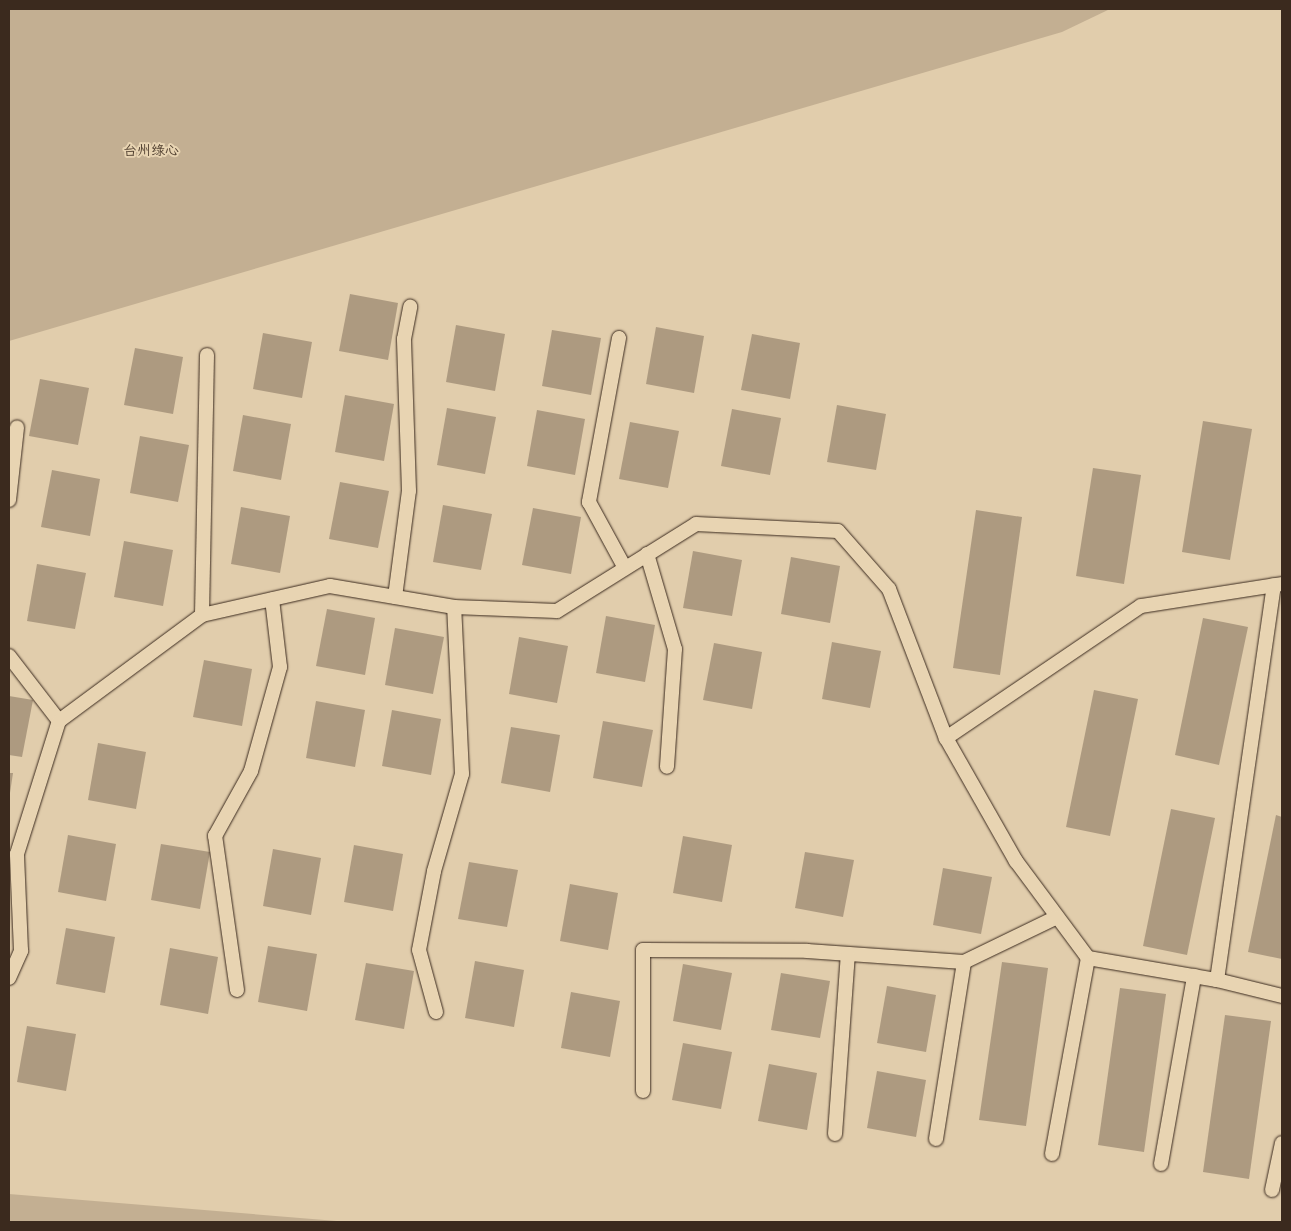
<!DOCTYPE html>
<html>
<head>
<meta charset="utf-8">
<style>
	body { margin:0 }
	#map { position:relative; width:1291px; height:1231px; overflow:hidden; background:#e1cdac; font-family:Pangolin,"LXGW WenKai TC",sans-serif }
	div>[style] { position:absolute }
	.green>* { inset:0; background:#c3af92 }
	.building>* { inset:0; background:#ad9a80 }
	.roads { filter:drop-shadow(0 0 1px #3b2a1e) drop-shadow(0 0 1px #3b2a1e) }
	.service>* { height:14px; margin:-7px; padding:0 7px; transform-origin:7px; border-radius:7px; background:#e8d4b2 }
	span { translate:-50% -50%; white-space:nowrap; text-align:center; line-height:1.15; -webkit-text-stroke:4px #e8d4b2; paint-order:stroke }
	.park-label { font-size:14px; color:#4f3e2f }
	.frame { position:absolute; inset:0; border:10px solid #3b2a1e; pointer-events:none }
</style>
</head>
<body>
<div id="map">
	<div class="green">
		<i style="clip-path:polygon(9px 9px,1110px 9px,1062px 32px,9px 341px)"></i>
		<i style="clip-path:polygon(9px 1194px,349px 1222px,9px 1222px)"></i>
	</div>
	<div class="building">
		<i style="clip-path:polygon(350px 294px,398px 303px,388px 360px,339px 351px)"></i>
		<i style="clip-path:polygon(456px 325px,505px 334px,495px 391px,446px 382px)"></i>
		<i style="clip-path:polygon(656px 327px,704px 336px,694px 393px,646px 384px)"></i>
		<i style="clip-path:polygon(552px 330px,601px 338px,591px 395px,542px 386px)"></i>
		<i style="clip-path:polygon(263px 333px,312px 342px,302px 398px,253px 389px)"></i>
		<i style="clip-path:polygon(752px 334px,800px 343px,790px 399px,741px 390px)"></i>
		<i style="clip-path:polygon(135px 348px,183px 357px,173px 414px,124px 405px)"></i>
		<i style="clip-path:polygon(40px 379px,89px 388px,78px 445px,29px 436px)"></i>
		<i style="clip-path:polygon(345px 395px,394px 404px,384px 461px,335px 452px)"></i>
		<i style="clip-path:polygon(837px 405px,886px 414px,876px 470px,827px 462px)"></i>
		<i style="clip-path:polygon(447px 408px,496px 417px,485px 474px,437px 465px)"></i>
		<i style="clip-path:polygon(732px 409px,781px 418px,770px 475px,721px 466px)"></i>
		<i style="clip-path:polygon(537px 410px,585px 419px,575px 475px,527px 466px)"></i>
		<i style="clip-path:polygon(243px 415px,291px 424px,281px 480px,233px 471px)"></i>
		<i style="clip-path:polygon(1203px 421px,1252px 429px,1230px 560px,1182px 552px)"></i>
		<i style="clip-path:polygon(630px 422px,679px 431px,668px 488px,619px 479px)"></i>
		<i style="clip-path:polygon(140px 436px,189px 445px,178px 502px,130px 493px)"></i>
		<i style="clip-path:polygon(1093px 468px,1141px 475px,1124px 584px,1076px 576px)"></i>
		<i style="clip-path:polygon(52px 470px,100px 479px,90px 536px,41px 527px)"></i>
		<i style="clip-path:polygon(340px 482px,389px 491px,378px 548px,329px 539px)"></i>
		<i style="clip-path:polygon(443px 505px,492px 514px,481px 570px,433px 562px)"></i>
		<i style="clip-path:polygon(241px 507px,290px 516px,280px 573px,231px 564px)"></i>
		<i style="clip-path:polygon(533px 508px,581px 517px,571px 574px,522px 565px)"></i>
		<i style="clip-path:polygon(976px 510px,1022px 517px,1000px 675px,953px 668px)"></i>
		<i style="clip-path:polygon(124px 541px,173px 550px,163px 606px,114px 597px)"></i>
		<i style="clip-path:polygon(693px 551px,742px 560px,732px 616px,683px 608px)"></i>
		<i style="clip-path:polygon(791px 557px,840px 566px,830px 623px,781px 614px)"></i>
		<i style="clip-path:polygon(37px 564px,86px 573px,75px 629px,27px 621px)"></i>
		<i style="clip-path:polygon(327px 609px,375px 618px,365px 675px,316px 666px)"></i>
		<i style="clip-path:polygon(606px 616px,655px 625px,645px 682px,596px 673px)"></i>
		<i style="clip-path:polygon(1203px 618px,1248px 627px,1219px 765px,1175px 755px)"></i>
		<i style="clip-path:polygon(395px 628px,444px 637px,433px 694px,385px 685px)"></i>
		<i style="clip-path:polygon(519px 637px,568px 646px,557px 703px,509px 694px)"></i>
		<i style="clip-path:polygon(832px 642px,881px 651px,870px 708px,822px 699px)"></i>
		<i style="clip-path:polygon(714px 643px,762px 652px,752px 709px,703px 700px)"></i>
		<i style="clip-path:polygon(204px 660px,252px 669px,242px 726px,193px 717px)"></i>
		<i style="clip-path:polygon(1094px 690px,1138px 699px,1110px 836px,1066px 827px)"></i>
		<i style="clip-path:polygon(9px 696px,33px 700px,22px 757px,9px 755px)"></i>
		<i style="clip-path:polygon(316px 701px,365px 710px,355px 767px,306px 758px)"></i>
		<i style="clip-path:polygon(392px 710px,441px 719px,431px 775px,382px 766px)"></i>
		<i style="clip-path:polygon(603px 721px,653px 730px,642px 787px,593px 778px)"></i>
		<i style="clip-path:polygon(511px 727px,560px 735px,550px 792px,501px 783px)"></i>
		<i style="clip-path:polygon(98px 743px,146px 752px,136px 809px,88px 800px)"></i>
		<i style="clip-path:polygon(9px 773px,13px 773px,10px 793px,9px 793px)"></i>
		<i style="clip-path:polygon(1171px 809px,1215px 818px,1187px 955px,1143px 946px)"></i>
		<i style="clip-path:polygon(1276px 815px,1282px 817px,1282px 959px,1248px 952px)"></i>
		<i style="clip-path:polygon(68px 835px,116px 844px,106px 901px,58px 892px)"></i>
		<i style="clip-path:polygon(683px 836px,732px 845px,722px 902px,673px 893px)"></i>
		<i style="clip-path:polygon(161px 844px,210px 852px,200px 909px,151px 900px)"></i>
		<i style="clip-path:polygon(354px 845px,403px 854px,393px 911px,344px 902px)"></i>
		<i style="clip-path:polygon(273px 849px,321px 858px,311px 915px,263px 906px)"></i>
		<i style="clip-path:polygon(805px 852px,854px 860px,843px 917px,795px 908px)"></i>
		<i style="clip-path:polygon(469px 862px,518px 870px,507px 927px,458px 919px)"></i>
		<i style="clip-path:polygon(943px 868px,992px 877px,981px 934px,933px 925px)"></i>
		<i style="clip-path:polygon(570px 884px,618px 893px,608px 950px,560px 941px)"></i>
		<i style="clip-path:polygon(66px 928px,115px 937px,105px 993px,56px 984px)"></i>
		<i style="clip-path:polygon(268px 946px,317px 954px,307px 1011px,258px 1002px)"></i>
		<i style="clip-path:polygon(170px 948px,218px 957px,208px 1014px,160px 1005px)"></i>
		<i style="clip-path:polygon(475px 961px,524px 970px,514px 1027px,465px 1018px)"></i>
		<i style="clip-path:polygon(1002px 962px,1048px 968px,1026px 1126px,979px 1120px)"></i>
		<i style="clip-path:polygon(366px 963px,414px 971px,404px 1029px,355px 1020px)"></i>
		<i style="clip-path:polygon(683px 964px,732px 973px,721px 1030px,673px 1021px)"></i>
		<i style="clip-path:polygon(781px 973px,830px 981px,820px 1038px,771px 1030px)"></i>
		<i style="clip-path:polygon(887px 986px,936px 995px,926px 1052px,877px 1043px)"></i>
		<i style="clip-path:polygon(1120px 988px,1166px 994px,1144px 1152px,1098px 1145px)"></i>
		<i style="clip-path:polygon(571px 992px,620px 1001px,610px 1057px,561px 1048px)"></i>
		<i style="clip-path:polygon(1225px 1015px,1271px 1021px,1249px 1179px,1203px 1172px)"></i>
		<i style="clip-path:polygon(27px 1026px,76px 1034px,66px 1091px,17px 1082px)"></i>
		<i style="clip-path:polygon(683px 1043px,732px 1052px,721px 1109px,672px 1100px)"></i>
		<i style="clip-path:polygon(769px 1064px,817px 1073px,807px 1130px,758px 1121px)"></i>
		<i style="clip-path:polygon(877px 1071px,926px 1080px,916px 1137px,867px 1128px)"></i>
	</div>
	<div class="roads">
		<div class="service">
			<i style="left:619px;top:338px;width:167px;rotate:100.4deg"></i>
			<i style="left:589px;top:502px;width:75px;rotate:61.4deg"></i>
			<i style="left:9px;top:500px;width:73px;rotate:-83.7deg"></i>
			<i style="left:647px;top:554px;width:99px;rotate:73.6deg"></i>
			<i style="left:675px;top:649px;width:118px;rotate:93.9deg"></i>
			<i style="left:395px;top:597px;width:107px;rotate:-82.5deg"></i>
			<i style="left:409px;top:491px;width:152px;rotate:-91.9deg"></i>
			<i style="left:404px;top:339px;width:33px;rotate:-79deg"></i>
			<i style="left:202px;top:615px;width:260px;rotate:-88.9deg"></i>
			<i style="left:9px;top:656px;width:82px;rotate:52.4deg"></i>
			<i style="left:946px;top:738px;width:235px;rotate:-34.1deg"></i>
			<i style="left:1141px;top:606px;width:143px;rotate:-8.9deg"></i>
			<i style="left:9px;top:978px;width:30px;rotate:-66deg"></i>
			<i style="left:21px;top:951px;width:97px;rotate:-92.4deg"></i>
			<i style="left:17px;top:854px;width:139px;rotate:-72.5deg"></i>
			<i style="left:59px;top:721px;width:178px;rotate:-36.5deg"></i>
			<i style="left:202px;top:615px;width:131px;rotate:-12.8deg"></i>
			<i style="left:330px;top:586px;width:126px;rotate:9.6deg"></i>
			<i style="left:454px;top:607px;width:103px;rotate:2.2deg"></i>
			<i style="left:557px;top:611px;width:164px;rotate:-32deg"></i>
			<i style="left:696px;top:524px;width:142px;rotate:2.8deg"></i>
			<i style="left:838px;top:531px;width:77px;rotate:48.7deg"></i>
			<i style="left:889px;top:589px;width:160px;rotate:69.1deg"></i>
			<i style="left:946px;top:738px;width:142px;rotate:60.4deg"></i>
			<i style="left:1016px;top:861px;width:121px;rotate:53.4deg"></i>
			<i style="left:1088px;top:958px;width:131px;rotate:9.7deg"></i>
			<i style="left:1217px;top:980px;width:67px;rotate:13.8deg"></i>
			<i style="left:1217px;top:980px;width:399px;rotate:-81.8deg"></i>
			<i style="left:237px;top:990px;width:156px;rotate:-98.1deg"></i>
			<i style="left:215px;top:836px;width:74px;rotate:-61deg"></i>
			<i style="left:251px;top:771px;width:108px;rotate:-74.4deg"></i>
			<i style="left:280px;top:667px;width:68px;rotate:-96.7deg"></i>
			<i style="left:436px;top:1012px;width:64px;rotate:-105.3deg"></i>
			<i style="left:419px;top:950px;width:80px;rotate:-79.2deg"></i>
			<i style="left:434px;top:871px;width:101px;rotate:-73.9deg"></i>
			<i style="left:462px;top:774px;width:167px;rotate:-92.7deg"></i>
			<i style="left:643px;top:1091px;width:141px;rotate:-90deg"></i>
			<i style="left:643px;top:950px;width:164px;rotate:0.3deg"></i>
			<i style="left:807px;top:951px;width:157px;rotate:4deg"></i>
			<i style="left:964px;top:962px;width:103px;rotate:-25.8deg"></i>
			<i style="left:835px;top:1134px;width:180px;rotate:-85.9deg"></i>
			<i style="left:936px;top:1139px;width:179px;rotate:-81deg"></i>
			<i style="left:1052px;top:1154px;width:199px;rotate:-79.6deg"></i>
			<i style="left:1161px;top:1164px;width:191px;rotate:-80deg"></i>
			<i style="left:1272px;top:1190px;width:48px;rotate:-78deg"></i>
		</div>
	</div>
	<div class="park-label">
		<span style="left:151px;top:151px">台州绿心</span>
	</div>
	<div class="frame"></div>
</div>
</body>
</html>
